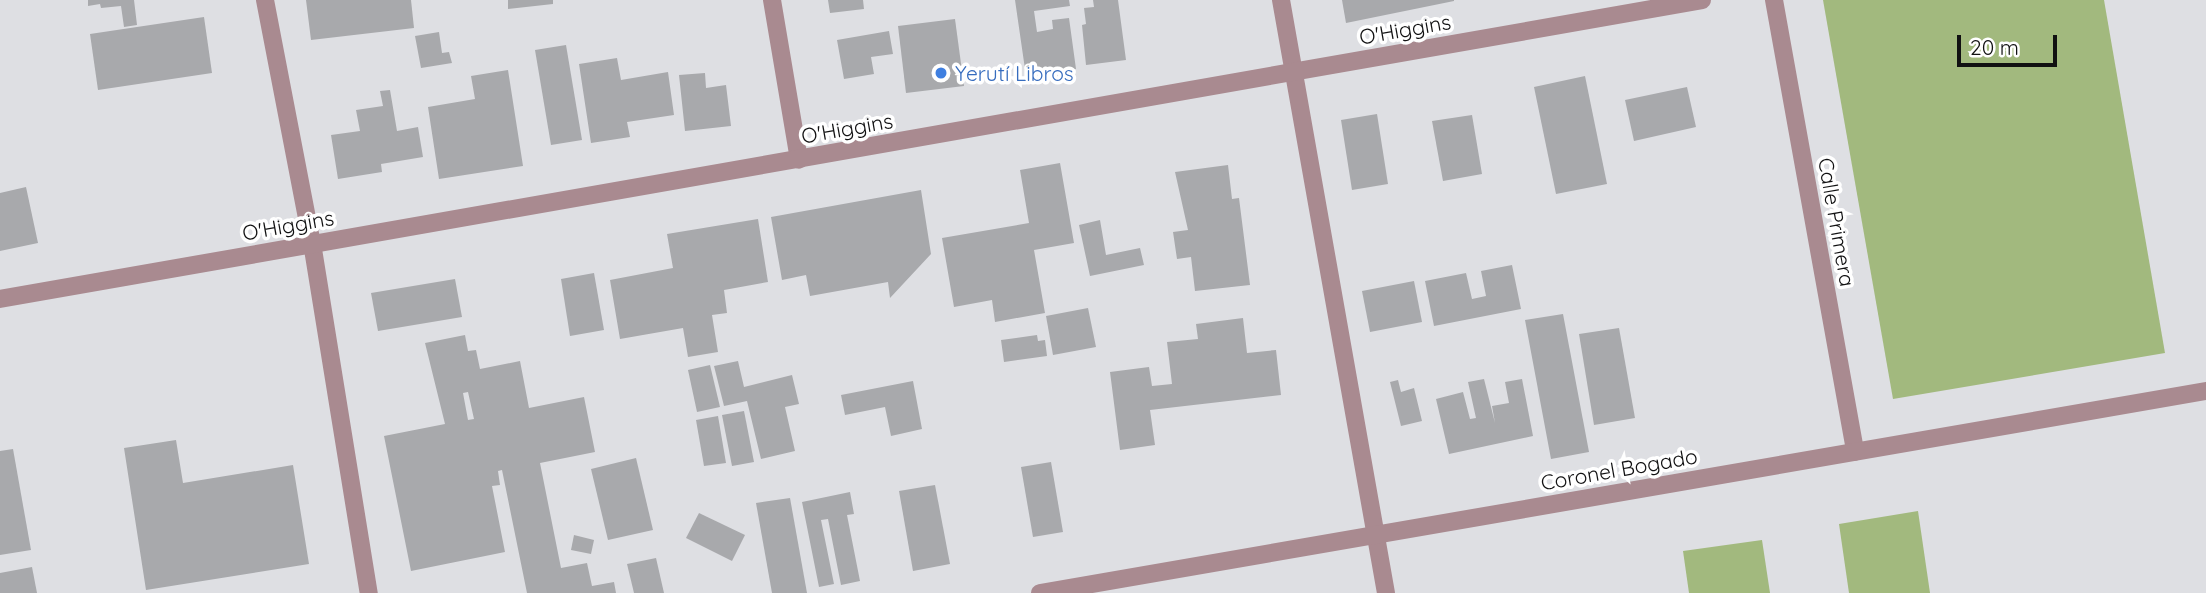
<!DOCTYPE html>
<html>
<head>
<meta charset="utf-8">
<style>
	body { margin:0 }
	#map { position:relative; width:2206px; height:593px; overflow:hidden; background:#dedfe3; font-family:Quicksand,sans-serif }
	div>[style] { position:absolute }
	.green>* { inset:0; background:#a2b97e }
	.building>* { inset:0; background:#a8a9ac }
	.street>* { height:18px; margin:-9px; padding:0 9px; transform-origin:9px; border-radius:9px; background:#a98a90 }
	.dots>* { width:19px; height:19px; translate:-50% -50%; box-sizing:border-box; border:4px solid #fff; border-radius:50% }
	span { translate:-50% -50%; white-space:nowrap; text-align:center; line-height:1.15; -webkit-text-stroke:7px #fff; paint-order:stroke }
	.street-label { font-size:21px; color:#111112 }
	.shop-label { font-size:21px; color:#366cbe }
	.left { translate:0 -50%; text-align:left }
	.scale { position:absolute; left:1957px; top:35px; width:100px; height:32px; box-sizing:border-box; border:4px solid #111112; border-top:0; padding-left:9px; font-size:21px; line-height:24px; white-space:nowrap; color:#111112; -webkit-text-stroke:5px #fff; paint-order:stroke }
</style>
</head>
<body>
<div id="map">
	<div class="green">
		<i style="clip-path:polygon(1823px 0,2104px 0,2165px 353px,1893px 399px)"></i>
		<i style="clip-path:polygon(1918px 511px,1930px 593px,1849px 593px,1839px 524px)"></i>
		<i style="clip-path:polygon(1762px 540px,1770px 593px,1689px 593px,1683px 551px)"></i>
	</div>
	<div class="building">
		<i style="clip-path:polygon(88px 0,134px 0,137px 25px,124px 27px,121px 6px,101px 8px,100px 4px,88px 6px)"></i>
		<i style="clip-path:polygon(306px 0,411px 0,414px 28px,311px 40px)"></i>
		<i style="clip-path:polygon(508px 0,553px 0,553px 4px,508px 9px)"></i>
		<i style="clip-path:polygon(828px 0,863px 0,864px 9px,830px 13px)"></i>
		<i style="clip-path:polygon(1015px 0,1069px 0,1070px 6px,1034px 11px,1037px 32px,1053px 29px,1052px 20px,1069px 18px,1076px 69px,1026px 76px)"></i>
		<i style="clip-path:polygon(1093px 0,1118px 0,1126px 60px,1086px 65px,1082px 25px,1086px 24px,1084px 8px,1094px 7px)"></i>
		<i style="clip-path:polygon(1342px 0,1454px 0,1454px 1px,1346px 23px)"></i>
		<i style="clip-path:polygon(204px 17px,212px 73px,98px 90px,90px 34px)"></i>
		<i style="clip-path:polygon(955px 19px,964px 86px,906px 93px,898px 26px)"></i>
		<i style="clip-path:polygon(889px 31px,893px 54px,871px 57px,874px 74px,844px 79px,837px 40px)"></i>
		<i style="clip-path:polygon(439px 32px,442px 53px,449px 52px,452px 63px,421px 68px,415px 36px)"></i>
		<i style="clip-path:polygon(566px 45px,582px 140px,551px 145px,535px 50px)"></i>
		<i style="clip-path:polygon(617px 58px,621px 80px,668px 72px,674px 115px,627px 122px,630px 137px,591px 143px,579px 64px)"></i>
		<i style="clip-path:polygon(508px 70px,523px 166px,439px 179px,428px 107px,475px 99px,471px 76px)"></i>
		<i style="clip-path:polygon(705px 73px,706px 88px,726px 85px,731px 126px,685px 131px,679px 75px)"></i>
		<i style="clip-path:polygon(1585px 76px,1607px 184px,1556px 194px,1534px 87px)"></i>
		<i style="clip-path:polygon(1687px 87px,1696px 127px,1634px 141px,1625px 100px)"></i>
		<i style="clip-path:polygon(390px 90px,397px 131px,418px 127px,423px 157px,381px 164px,382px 172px,338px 179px,331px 135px,360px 131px,356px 110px,383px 106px,380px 91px)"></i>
		<i style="clip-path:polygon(1377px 114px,1388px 184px,1352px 190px,1341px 120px)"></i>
		<i style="clip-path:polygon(1472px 115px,1482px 174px,1443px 181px,1432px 121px)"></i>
		<i style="clip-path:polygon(1060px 163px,1074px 243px,1034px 250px,1045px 313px,995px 322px,992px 300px,954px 307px,942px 238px,1029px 223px,1020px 170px)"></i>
		<i style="clip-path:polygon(1228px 165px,1232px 199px,1239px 198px,1250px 285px,1195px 291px,1191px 257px,1177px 259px,1173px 232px,1188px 230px,1175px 172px)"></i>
		<i style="clip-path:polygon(26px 187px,38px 243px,0 251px,0 193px)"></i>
		<i style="clip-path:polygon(921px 190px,931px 254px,890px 298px,888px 282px,810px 296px,806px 275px,782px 280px,771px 217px)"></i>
		<i style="clip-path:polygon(758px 219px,768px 282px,724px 290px,727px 313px,712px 315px,718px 352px,688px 357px,683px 328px,620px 339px,610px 280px,673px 268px,667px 234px)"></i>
		<i style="clip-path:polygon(1100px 220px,1106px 255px,1140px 248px,1144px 265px,1090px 276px,1079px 225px)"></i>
		<i style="clip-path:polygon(1512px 265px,1521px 309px,1434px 326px,1425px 281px,1466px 273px,1472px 299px,1486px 296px,1481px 271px)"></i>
		<i style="clip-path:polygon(594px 273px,604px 330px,570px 336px,561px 279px)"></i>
		<i style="clip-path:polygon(455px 279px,462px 317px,378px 331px,371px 293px)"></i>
		<i style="clip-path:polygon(1414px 281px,1422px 322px,1370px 332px,1362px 291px)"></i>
		<i style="clip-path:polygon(1088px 308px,1096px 347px,1053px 355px,1046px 316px)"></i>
		<i style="clip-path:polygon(1563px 314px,1589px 452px,1551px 459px,1525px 320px)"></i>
		<i style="clip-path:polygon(1243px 318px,1247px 353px,1276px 350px,1281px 395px,1150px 410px,1155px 445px,1120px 450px,1110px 372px,1149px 367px,1152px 386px,1172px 384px,1167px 342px,1198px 339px,1196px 324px)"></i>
		<i style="clip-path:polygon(1619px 328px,1635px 418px,1594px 425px,1579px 334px)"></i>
		<i style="clip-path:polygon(evenodd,465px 335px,468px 351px,476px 350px,480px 369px,520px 361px,529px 408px,584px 397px,595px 452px,540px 463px,561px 568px,587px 563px,592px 586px,614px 582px,616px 593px,527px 593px,502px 470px,498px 471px,500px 485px,492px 486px,505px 552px,411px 571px,384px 436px,445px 424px,425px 343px,465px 335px,468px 392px,474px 419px,468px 420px,463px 393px,468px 392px)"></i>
		<i style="clip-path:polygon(1037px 335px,1038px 341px,1045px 340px,1047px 356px,1004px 362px,1001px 340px)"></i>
		<i style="clip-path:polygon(738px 361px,744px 387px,792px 375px,799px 404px,785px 407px,795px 451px,761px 459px,747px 401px,724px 406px,714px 366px)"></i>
		<i style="clip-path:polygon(710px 365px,720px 407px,697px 412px,688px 370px)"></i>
		<i style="clip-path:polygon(1484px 379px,1495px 423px,1492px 406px,1509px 403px,1505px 382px,1522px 379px,1533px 436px,1449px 454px,1436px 399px,1463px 392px,1470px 419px,1476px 418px,1468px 382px)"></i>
		<i style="clip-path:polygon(1398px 380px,1401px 392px,1414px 388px,1422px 421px,1401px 426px,1390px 382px)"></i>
		<i style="clip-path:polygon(913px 381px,922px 429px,891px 436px,885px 407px,845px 415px,841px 395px)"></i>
		<i style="clip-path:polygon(744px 411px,754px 462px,732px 466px,722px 415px)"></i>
		<i style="clip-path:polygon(718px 416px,726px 463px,704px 466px,696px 420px)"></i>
		<i style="clip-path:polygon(176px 440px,183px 483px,293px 465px,309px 564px,146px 590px,124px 448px)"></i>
		<i style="clip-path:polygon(13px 449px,31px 550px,0 555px,0 451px)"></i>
		<i style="clip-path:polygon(636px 458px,653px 530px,608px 540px,591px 469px)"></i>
		<i style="clip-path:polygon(1051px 462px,1063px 532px,1033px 537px,1021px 467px)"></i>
		<i style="clip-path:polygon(935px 485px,950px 564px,913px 571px,899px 491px)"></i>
		<i style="clip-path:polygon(850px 492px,854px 514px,847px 515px,860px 581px,841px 585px,828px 519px,821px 520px,834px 584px,819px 587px,802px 502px)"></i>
		<i style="clip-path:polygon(790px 498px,807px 593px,772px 593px,756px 503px)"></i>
		<i style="clip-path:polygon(699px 513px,745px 535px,732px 561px,686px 538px)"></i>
		<i style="clip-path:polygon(574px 535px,594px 540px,591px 554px,571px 550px)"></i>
		<i style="clip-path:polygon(656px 558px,664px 593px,634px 593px,627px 564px)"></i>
		<i style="clip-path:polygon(32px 567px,37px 593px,0 593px,0 573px)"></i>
	</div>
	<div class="street">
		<i style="left:265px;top:0;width:248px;rotate:79.1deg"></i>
		<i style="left:312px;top:243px;width:355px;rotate:80.8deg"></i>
		<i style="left:772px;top:0;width:162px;rotate:80.4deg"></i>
		<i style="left:1281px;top:0;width:602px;rotate:79.96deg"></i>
		<i style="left:1774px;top:0;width:459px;rotate:79.8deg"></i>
		<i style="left:0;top:299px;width:1728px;rotate:-9.96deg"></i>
		<i style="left:1040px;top:593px;width:1183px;rotate:-9.83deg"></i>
	</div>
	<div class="dots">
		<i style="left:941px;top:73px;background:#3f7fe0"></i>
	</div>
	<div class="street-label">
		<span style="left:1405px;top:29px;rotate:-10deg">O'Higgins</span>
		<span style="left:847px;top:128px;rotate:-10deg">O'Higgins</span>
		<span style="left:1837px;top:222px;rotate:80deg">Calle Primera</span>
		<span style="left:288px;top:225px;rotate:-10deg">O'Higgins</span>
		<span style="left:1619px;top:469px;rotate:-10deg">Coronel Bogado</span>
	</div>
	<div class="shop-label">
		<span class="left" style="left:955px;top:73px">Yerutí Libros</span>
	</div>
	<div class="scale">20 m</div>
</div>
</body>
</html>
